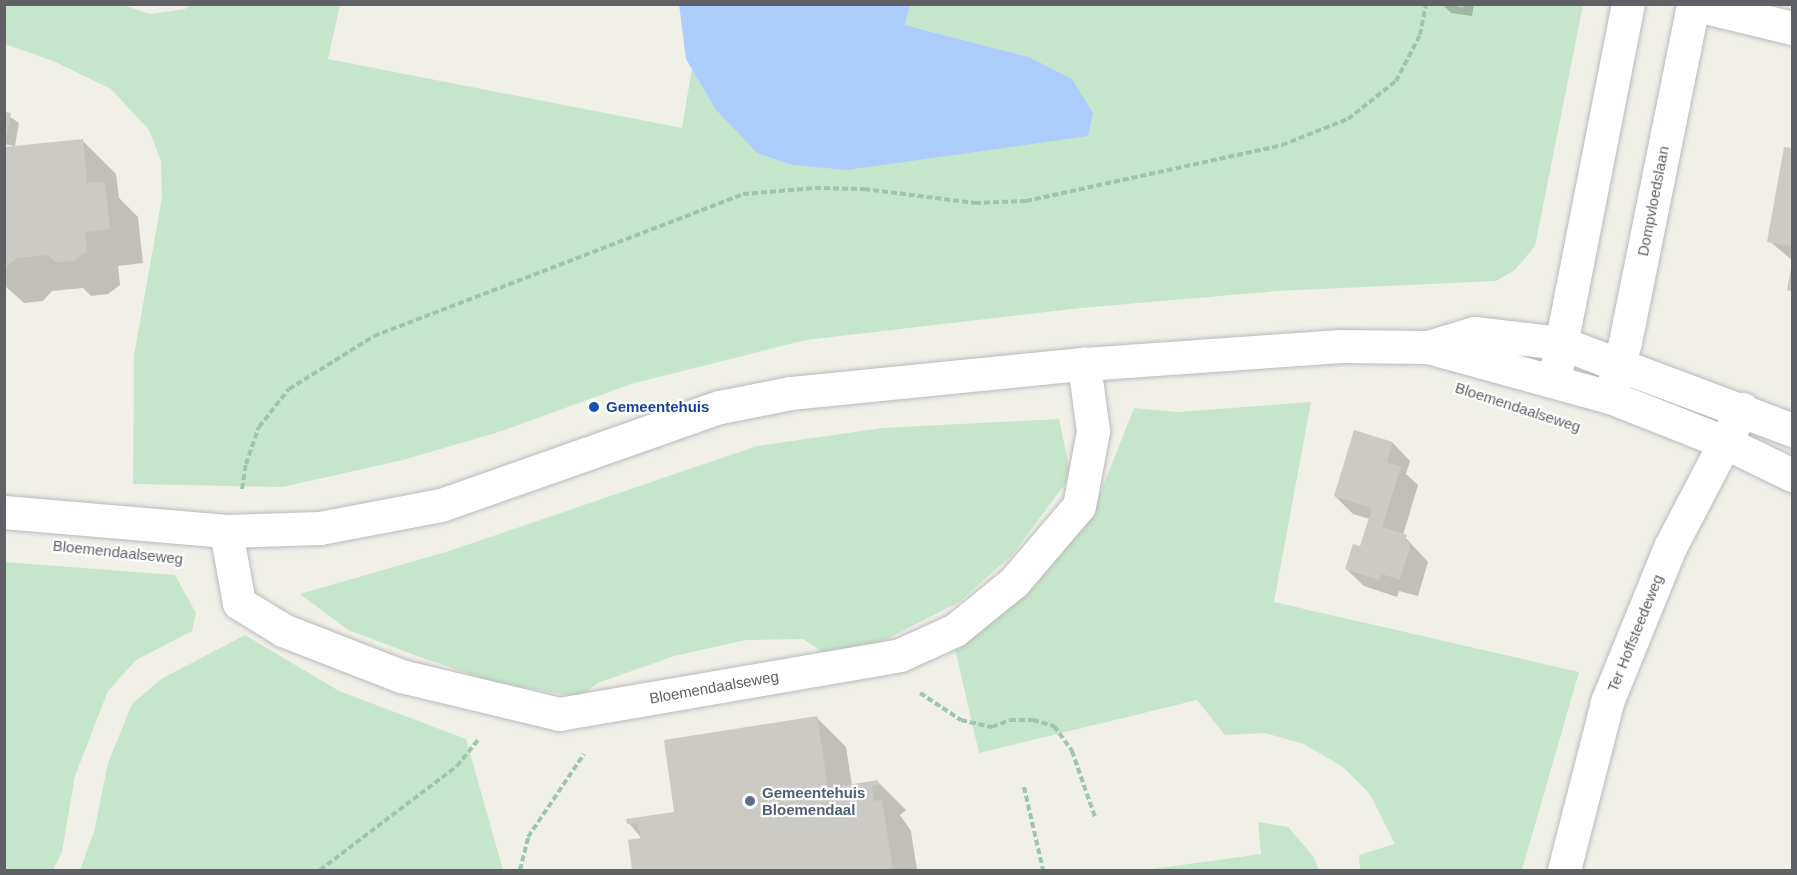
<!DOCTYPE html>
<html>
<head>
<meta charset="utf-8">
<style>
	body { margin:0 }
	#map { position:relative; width:1797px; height:875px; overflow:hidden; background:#f0f0e8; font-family:Helvetica,sans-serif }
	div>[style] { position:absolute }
	.green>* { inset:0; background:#c6e6cb }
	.water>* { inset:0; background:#adcdfc }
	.shadow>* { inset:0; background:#0003 }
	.building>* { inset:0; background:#cccac4 }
	.path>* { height:4px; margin-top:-2px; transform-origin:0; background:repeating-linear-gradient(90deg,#9ec5af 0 6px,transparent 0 9px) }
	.roads { filter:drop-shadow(0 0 2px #b8b9bd) drop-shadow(0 0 2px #b8b9bd) }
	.minor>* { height:33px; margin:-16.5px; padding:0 16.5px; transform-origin:16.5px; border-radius:16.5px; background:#fff }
	.dots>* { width:16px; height:16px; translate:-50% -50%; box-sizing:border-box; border:3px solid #fff; border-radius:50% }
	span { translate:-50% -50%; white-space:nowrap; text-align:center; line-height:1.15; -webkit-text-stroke:4.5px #fff; paint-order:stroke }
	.street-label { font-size:15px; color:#5f6167 }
	.transit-label { font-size:15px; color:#164399; font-weight:700 }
	.left { translate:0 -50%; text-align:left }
	.service-label { font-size:15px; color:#4e5e75; font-weight:700 }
	.frame { position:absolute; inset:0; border:6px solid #5f6167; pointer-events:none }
</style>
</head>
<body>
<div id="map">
	<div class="green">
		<i style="clip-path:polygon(5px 5px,122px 5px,151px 14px,185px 9px,191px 5px,340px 5px,328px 59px,682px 128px,692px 68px,716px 110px,757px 153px,1029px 57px,905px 25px,910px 5px,1583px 5px,1535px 246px,1515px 270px,1496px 281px,1277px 291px,1081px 308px,806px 340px,634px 383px,502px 431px,403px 460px,282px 487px,133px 484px,134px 356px,162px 197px,161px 161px,149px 130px,111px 89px,53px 61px,5px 44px)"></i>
		<i style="clip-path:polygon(1311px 402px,1274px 602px,1579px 672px,1522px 870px,1360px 870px,1359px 855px,1395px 844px,1370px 794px,1343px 767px,1304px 744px,1265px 733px,1225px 735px,1197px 700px,979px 753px,955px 649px,1027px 595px,1092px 514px,1134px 408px,1177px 412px)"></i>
		<i style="clip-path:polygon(1059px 419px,1071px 476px,1012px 555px,959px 602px,883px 641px,829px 656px,803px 639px,746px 640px,674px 656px,598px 683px,578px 697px,494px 682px,417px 656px,348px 630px,300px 594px,449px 551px,757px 446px,883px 428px)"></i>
		<i style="clip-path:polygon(5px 562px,175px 575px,196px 613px,192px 631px,136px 660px,108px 691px,75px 776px,62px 852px,53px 870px,5px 870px)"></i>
		<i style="clip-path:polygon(245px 635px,339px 691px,466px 739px,503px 870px,80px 870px,94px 832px,108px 763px,132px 704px,161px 679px)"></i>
		<i style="clip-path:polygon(1258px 822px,1288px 827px,1314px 857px,1319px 870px,1146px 870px,1261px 854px)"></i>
	</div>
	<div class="water">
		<i style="clip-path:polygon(679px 4px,910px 5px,905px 25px,1029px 57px,1072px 79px,1093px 113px,1088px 136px,847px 170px,793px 165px,757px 153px,716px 110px,686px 59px)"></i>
	</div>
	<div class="shadow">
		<i style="clip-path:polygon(1442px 4px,1474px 4px,1472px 16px,1451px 13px)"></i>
		<i style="clip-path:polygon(4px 113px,19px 123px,15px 146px,4px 144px)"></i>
		<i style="clip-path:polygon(82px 140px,116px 174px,119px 198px,138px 217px,143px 263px,118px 266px,120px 285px,108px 294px,91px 296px,83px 288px,52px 291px,43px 301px,24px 303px,4px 285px,4px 166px)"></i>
		<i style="clip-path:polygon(1785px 148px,1792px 150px,1792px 260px,1769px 241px)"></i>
		<i style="clip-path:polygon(1393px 443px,1410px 461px,1406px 474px,1418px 485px,1403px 535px,1428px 562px,1418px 596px,1399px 591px,1397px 597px,1364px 586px,1346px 569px,1361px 547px,1370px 519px,1353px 514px,1335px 496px)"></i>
		<i style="clip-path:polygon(817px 718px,846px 747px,852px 786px,878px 782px,906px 810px,900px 815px,911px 831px,917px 870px,634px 870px,629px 841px,642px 839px,629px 823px,676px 813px)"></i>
	</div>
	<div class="building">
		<i style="clip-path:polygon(1448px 4px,1464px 4px,1463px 8px)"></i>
		<i style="clip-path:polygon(5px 112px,11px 113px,6px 139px,5px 139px)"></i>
		<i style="clip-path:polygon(83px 139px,87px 183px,105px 182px,110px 229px,85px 232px,87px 251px,74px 261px,56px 262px,47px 255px,18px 258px,4px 268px,4px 147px)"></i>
		<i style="clip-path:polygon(1784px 147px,1792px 148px,1792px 246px,1767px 242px)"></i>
		<i style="clip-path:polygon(1792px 263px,1792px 291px,1787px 290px)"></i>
		<i style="clip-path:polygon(1354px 430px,1393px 442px,1387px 462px,1401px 467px,1382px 527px,1407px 535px,1405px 541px,1411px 543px,1400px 580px,1382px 574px,1379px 580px,1345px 569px,1353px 544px,1360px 546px,1372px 508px,1334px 496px)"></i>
		<i style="clip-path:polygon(817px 716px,828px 788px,878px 780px,879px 785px,872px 786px,874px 801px,882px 800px,893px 870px,632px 870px,628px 840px,641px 838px,638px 823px,627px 824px,626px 819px,674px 812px,664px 740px)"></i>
	</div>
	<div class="path">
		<i style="left:242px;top:489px;width:25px;rotate:-81deg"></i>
		<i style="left:246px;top:464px;width:39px;rotate:-71deg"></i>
		<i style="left:259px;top:427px;width:48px;rotate:-51.7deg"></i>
		<i style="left:289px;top:389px;width:100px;rotate:-31.9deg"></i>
		<i style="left:374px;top:336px;width:395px;rotate:-21deg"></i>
		<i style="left:743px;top:194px;width:72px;rotate:-4.8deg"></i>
		<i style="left:815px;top:188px;width:49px;rotate:1.2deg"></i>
		<i style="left:864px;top:189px;width:112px;rotate:7.2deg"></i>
		<i style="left:975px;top:203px;width:51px;rotate:-2.2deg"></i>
		<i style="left:1026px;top:201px;width:262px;rotate:-12.3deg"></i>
		<i style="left:1282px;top:145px;width:71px;rotate:-21.5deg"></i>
		<i style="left:1348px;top:119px;width:61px;rotate:-38.4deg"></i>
		<i style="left:1396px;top:81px;width:52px;rotate:-62.4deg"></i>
		<i style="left:1420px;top:35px;width:32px;rotate:-79deg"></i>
		<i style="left:920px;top:693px;width:49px;rotate:33.4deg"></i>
		<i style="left:961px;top:720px;width:32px;rotate:13deg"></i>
		<i style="left:992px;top:727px;width:19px;rotate:-21deg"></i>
		<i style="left:1010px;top:720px;width:23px"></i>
		<i style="left:1033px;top:720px;width:22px;rotate:16deg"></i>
		<i style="left:1054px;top:726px;width:31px;rotate:54deg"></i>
		<i style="left:1072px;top:751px;width:70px;rotate:70.8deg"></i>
		<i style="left:1024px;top:787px;width:85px;rotate:77.1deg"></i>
		<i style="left:320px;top:870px;width:172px;rotate:-37.2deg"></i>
		<i style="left:457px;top:766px;width:35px;rotate:-51deg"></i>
		<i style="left:520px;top:870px;width:34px;rotate:-76deg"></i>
		<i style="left:528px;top:837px;width:100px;rotate:-56deg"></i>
	</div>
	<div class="roads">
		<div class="minor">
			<i style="left:1693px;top:4px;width:102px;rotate:13.6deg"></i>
			<i style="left:1428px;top:347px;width:189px;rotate:15.4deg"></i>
			<i style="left:1610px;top:397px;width:123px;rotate:21.5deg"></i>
			<i style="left:1724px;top:442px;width:76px;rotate:25.9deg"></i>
			<i style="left:1557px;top:365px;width:368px;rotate:-78.9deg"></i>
			<i style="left:1610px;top:397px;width:57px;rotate:-74.7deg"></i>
			<i style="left:1625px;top:342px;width:345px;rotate:-78.6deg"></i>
			<i style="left:4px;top:512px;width:223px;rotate:4.9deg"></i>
			<i style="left:226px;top:531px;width:94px;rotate:-1.8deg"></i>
			<i style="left:320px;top:528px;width:123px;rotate:-10.8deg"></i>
			<i style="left:441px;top:505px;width:296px;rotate:-19.4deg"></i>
			<i style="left:720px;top:407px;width:72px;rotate:-11.2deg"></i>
			<i style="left:791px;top:393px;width:294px;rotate:-5.7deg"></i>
			<i style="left:1084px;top:364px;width:257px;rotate:-4deg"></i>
			<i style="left:1340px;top:346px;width:88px;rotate:0.7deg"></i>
			<i style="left:1428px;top:347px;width:48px;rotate:-16.9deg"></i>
			<i style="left:1474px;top:333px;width:88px;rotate:6.6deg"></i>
			<i style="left:1561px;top:343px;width:247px;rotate:20.6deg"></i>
			<i style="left:226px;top:531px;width:73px;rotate:79.8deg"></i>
			<i style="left:239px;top:603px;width:52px;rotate:31.5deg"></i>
			<i style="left:283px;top:630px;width:127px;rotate:21.3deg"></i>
			<i style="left:401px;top:676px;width:163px;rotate:13.5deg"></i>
			<i style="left:559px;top:714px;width:346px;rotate:-9.8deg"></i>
			<i style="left:900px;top:655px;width:60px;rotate:-24.4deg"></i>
			<i style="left:955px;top:630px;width:76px;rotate:-39.1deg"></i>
			<i style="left:1014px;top:582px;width:100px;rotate:-49.5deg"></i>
			<i style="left:1079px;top:506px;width:76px;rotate:-79.4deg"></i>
			<i style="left:1093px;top:431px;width:68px;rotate:-97.7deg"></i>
			<i style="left:1564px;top:870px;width:173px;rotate:-75.6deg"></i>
			<i style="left:1607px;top:702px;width:167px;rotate:-67.9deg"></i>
			<i style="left:1670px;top:547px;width:156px;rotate:-62.4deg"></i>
		</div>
	</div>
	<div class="dots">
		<i style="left:594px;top:407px;background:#1a4fb4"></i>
		<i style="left:750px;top:801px;background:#5c6f8a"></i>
	</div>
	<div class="street-label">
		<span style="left:1653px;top:201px;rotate:-79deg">Dompvloedslaan</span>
		<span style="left:1518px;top:407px;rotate:18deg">Bloemendaalseweg</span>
		<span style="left:118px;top:552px;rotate:6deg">Bloemendaalseweg</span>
		<span style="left:1635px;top:633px;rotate:-68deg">Ter Hoffsteedeweg</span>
		<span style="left:714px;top:687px;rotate:-10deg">Bloemendaalseweg</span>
	</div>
	<div class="transit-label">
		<span class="left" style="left:606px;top:407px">Gemeentehuis</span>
	</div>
	<div class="service-label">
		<span class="left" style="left:762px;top:801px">Gemeentehuis<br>Bloemendaal</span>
	</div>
	<div class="frame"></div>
</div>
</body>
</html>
